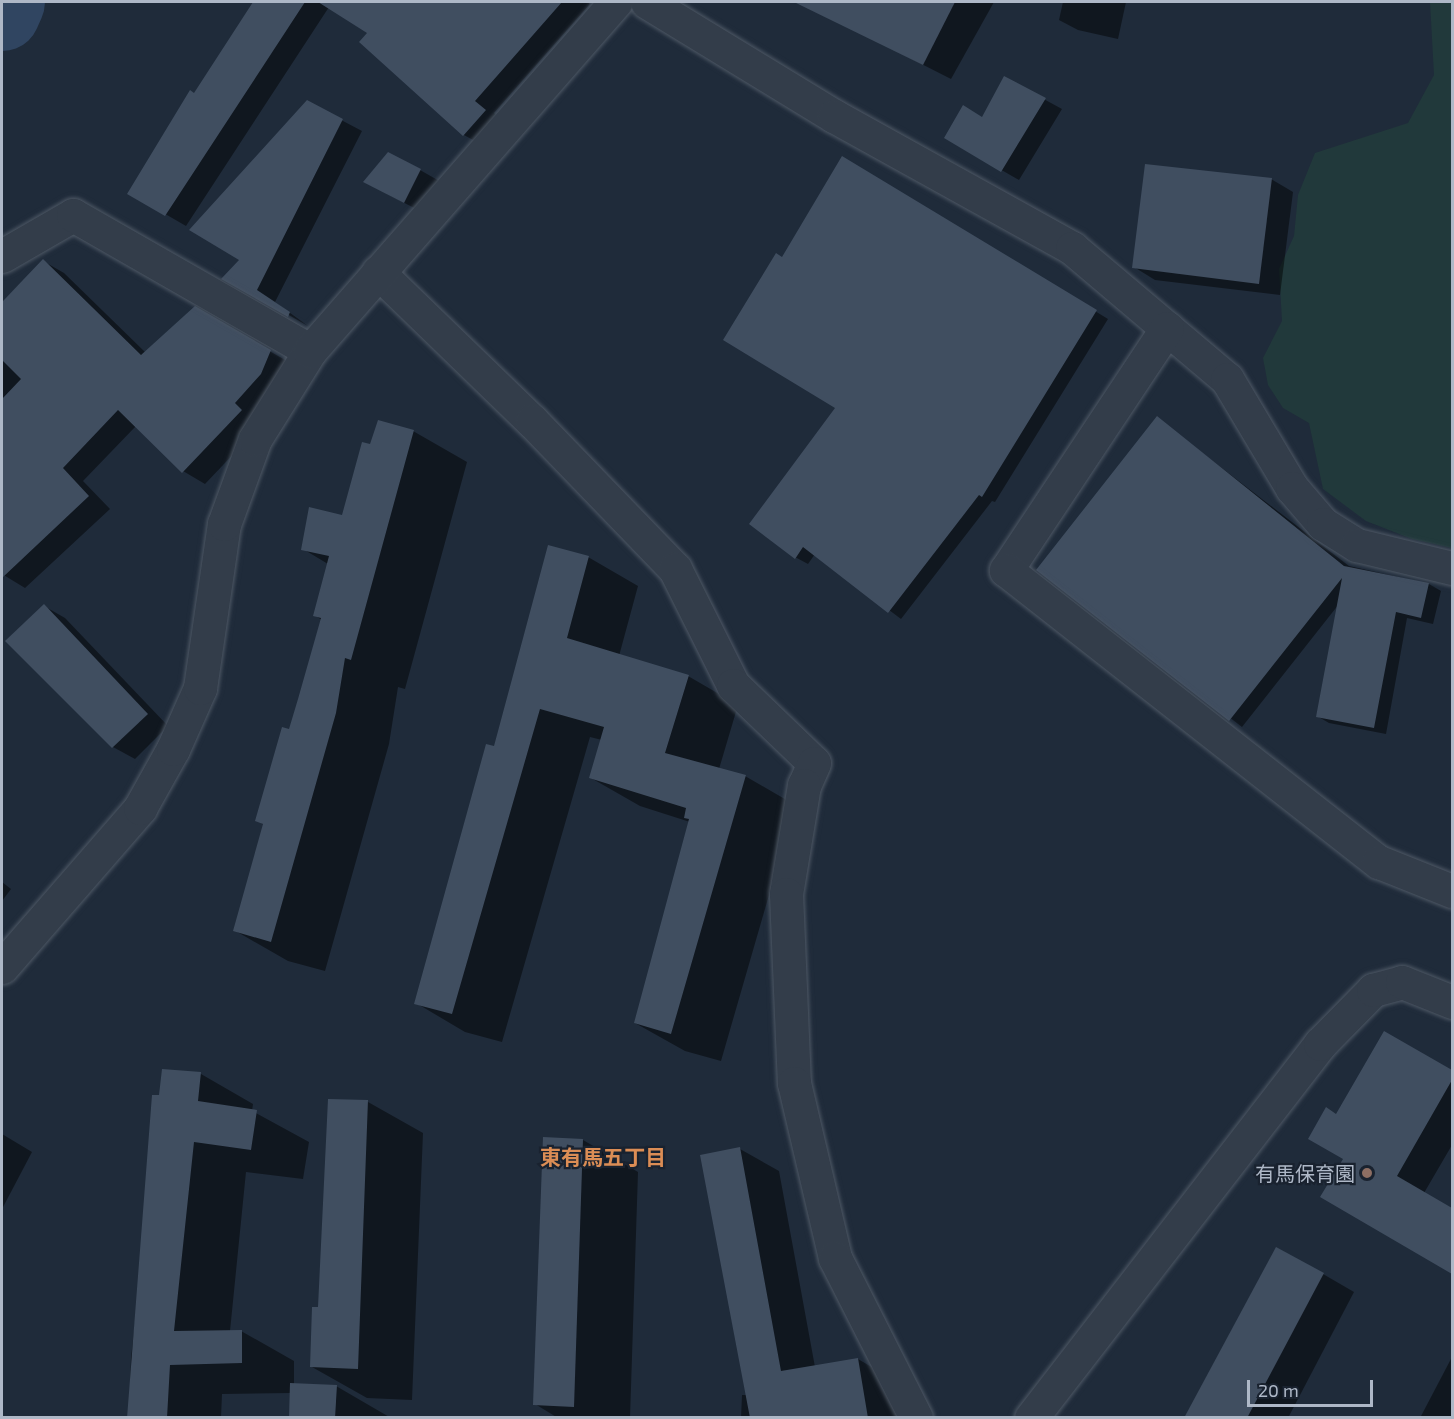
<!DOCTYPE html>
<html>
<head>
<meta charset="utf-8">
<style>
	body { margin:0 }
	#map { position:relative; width:1454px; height:1419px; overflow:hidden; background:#1f2b3a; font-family:"Exo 2","Noto Sans JP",sans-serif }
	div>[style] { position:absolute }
	.green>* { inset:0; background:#21393b }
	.shadow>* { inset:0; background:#0007 }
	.river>* { height:75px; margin:-37.5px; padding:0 37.5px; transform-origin:37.5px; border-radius:37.5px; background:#304561 }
	.building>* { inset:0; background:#404e60 }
	.roads { filter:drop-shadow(0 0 2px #4e5865) drop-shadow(0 0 2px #4e5865) }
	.minor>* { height:33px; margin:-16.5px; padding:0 16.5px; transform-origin:16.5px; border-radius:16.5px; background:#333d4a }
	.dots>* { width:16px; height:16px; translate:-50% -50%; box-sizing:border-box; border:3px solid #19222f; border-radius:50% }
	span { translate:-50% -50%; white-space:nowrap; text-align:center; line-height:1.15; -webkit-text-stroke:4.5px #19222f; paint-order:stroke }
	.poi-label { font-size:20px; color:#aeb8c7 }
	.right { translate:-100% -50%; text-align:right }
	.neighbourhood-label { font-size:21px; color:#db8d55; font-weight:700 }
	.frame { position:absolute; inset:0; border:3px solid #aeb8c7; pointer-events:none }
	.scale { position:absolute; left:1247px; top:1380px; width:126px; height:27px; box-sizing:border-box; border:3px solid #aeb8c7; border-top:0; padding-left:8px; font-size:18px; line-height:21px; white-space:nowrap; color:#aeb8c7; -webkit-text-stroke:4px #19222f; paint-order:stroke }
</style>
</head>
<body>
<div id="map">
	<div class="green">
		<i style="clip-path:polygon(1430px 2px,1452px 2px,1452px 548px,1412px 539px,1366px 521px,1323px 489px,1309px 423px,1283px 408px,1268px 385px,1263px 358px,1282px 321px,1279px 269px,1294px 236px,1298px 195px,1315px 153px,1408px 123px,1434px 75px)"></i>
	</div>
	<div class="shadow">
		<i style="clip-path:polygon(255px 2px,587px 2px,590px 4px,494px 113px,505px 123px,484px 146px,464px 135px,370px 33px,329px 7px,186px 226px,129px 193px)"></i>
		<i style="clip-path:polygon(846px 2px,994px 2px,951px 79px,837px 21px)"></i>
		<i style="clip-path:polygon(1063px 2px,1126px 2px,1118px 39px,1078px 30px,1059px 20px)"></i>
		<i style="clip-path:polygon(1005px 78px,1062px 109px,1019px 180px,946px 138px,983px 119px)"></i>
		<i style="clip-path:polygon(307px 102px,362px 131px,275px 302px,308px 326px,224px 278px,241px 260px)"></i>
		<i style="clip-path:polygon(843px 158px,1108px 319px,995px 502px,992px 501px,901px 619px,815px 554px,808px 564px,795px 557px,838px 408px,782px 259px)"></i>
		<i style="clip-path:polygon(420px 170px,441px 182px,426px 214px,387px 194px)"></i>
		<i style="clip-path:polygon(1271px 179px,1293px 192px,1280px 295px,1155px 280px,1134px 267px)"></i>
		<i style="clip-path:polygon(43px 261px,64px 273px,146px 353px,195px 308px,292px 364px,263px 423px,205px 484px,183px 471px,136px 426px,83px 481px,110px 509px,25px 588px,2px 574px,2px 302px)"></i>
		<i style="clip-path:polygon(1157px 418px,1349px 566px,1429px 584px,1441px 591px,1433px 624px,1407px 618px,1386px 734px,1329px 723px,1317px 716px,1339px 604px,1242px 727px,1038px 569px)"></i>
		<i style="clip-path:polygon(413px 431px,467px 462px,405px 689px,398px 687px,389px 744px,325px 971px,288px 961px,234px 930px,264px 825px,257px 820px,290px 731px,322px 620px,314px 615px,328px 564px,303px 549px,343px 516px,371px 446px)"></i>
		<i style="clip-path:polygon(588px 557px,638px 586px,619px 656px,688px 676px,738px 705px,719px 769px,745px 776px,795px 805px,721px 1061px,685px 1051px,635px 1023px,690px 822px,640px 806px,591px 778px,602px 740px,590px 737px,502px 1042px,465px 1032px,416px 1003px,495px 748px)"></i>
		<i style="clip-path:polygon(44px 606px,65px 618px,168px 726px,135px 759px,113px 747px)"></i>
		<i style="clip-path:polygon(2px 882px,11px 889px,2px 901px)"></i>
		<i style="clip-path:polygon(1385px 1033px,1452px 1072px,1452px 1145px,1424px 1193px,1452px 1210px,1452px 1273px,1322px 1197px,1345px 1158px,1337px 1115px)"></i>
		<i style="clip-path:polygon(201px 1074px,253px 1104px,252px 1111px,309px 1142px,303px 1179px,246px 1172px,230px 1331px,241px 1331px,294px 1361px,294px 1385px,336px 1386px,391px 1418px,290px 1418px,291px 1393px,222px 1394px,221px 1418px,129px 1418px,131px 1358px,160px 1097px)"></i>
		<i style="clip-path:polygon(330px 1100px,368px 1102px,423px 1133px,412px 1400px,367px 1398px,312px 1367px,320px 1309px)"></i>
		<i style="clip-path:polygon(2px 1134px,32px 1152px,2px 1209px)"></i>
		<i style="clip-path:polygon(583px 1140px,638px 1172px,630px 1418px,558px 1418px,535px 1404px)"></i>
		<i style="clip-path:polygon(740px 1149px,779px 1171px,815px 1367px,858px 1359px,897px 1382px,903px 1418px,741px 1418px,742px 1395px,748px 1395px)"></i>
		<i style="clip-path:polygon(1323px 1274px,1354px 1292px,1288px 1418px,1186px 1418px)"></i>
		<i style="clip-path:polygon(1452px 1357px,1452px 1418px,1420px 1418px)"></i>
	</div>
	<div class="river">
		<i style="left:2px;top:13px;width:12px;rotate:-66deg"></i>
	</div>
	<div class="building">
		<i style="clip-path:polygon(253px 2px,305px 2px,165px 216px,127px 194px,190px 90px,194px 93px)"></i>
		<i style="clip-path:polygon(318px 2px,562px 2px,475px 101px,486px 110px,463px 136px,359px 42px,367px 33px)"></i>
		<i style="clip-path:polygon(794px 2px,955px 2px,923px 65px)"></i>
		<i style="clip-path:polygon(1004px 76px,1046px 98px,1001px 172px,944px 138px,963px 105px,982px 117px)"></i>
		<i style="clip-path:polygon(307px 100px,343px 119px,257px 290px,290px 312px,288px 317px,221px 279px,239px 260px,189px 230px)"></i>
		<i style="clip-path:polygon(388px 152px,421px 169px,404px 203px,363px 182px)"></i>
		<i style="clip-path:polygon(842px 156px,1097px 310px,982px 497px,979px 495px,888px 613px,803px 547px,795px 559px,749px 524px,835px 408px,723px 340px,776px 253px,782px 257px)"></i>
		<i style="clip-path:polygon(1145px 164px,1272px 178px,1259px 284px,1132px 268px)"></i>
		<i style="clip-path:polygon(43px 259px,141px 355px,195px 306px,271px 350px,261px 374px,235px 403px,242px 410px,182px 473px,118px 410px,63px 468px,89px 496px,2px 578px,2px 399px,21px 379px,2px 360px,2px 302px)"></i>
		<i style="clip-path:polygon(1157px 416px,1344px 566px,1429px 583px,1421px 618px,1396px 612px,1374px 728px,1316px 717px,1342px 578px,1229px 721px,1036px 570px)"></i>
		<i style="clip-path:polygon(378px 420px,414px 430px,351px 660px,345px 658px,336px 713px,271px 942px,233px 931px,263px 824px,255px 821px,282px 727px,289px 729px,298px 699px,321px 618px,313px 616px,329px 556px,301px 550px,309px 507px,342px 515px,362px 442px,370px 444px)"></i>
		<i style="clip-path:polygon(548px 545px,589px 556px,567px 638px,689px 675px,665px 753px,746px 775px,671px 1034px,634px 1023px,689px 819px,684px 818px,686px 808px,589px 778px,604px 727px,540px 709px,452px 1014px,414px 1004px,486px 744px,494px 746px)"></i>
		<i style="clip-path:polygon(44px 604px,148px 714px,112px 748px,5px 641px)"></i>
		<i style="clip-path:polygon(1384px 1031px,1452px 1070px,1452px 1080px,1397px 1176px,1452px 1208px,1452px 1274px,1320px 1197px,1343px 1159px,1308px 1139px,1326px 1107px,1336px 1114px)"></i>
		<i style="clip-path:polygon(162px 1069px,201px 1072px,198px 1101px,257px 1110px,251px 1150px,194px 1142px,174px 1331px,242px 1330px,242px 1363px,170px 1365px,167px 1418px,127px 1418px,152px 1095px,159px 1095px)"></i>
		<i style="clip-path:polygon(328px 1099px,368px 1100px,358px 1369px,310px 1367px,312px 1307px,318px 1307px)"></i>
		<i style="clip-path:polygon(543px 1137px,583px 1139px,574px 1407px,533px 1405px)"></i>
		<i style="clip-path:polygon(740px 1147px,781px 1371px,858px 1358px,868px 1418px,750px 1418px,700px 1155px)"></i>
		<i style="clip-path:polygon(1276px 1247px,1324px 1273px,1247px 1418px,1184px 1418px)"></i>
		<i style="clip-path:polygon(290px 1383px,337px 1385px,335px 1418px,289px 1418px)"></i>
	</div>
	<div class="roads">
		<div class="minor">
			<i style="left:647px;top:2px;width:219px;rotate:31.4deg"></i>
			<i style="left:834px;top:116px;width:272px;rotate:29deg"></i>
			<i style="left:1072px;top:248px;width:203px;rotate:40.2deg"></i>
			<i style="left:1227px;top:379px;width:127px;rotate:59.2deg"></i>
			<i style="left:1292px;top:488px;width:48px;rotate:49.3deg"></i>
			<i style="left:1323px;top:524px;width:40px;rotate:32deg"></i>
			<i style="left:1357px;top:545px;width:98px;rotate:13.6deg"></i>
			<i style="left:2px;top:256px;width:82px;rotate:-30deg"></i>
			<i style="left:73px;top:215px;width:273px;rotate:29.8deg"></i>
			<i style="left:378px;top:272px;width:214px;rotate:44.1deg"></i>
			<i style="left:532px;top:421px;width:206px;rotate:46deg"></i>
			<i style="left:675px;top:569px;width:130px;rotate:63.4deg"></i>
			<i style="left:733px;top:685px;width:112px;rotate:43.9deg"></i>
			<i style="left:814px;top:763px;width:24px;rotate:114deg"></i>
			<i style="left:804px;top:785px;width:110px;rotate:99.4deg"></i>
			<i style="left:786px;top:894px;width:189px;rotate:87.6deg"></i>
			<i style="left:794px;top:1083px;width:180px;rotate:76.8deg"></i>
			<i style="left:835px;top:1258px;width:179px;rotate:63.1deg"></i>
			<i style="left:1167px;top:328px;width:291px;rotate:123.6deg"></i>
			<i style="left:1006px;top:570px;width:474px;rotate:38.1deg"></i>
			<i style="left:1379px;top:862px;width:79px;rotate:21.7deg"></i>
			<i style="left:2px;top:967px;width:211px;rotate:-49deg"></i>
			<i style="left:140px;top:808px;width:68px;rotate:-60.8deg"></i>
			<i style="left:173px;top:749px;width:67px;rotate:-66.1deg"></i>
			<i style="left:200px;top:688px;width:166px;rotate:-81.7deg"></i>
			<i style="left:224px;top:524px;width:90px;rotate:-70deg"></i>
			<i style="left:255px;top:439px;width:104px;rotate:-58deg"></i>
			<i style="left:310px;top:351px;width:464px;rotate:-48.8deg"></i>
			<i style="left:1031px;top:1418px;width:473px;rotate:-52.3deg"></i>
			<i style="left:1320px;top:1044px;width:76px;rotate:-45.5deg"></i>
			<i style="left:1373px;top:990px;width:30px;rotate:-15deg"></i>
			<i style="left:1402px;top:982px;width:54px;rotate:21.8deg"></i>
		</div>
	</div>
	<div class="dots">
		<i style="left:1367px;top:1173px;background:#8d6e63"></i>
	</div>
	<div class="poi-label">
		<span class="right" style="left:1355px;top:1173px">有馬保育園</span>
	</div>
	<div class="neighbourhood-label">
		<span style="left:603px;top:1157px">東有馬五丁目</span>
	</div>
	<div class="frame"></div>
	<div class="scale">20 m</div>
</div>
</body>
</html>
